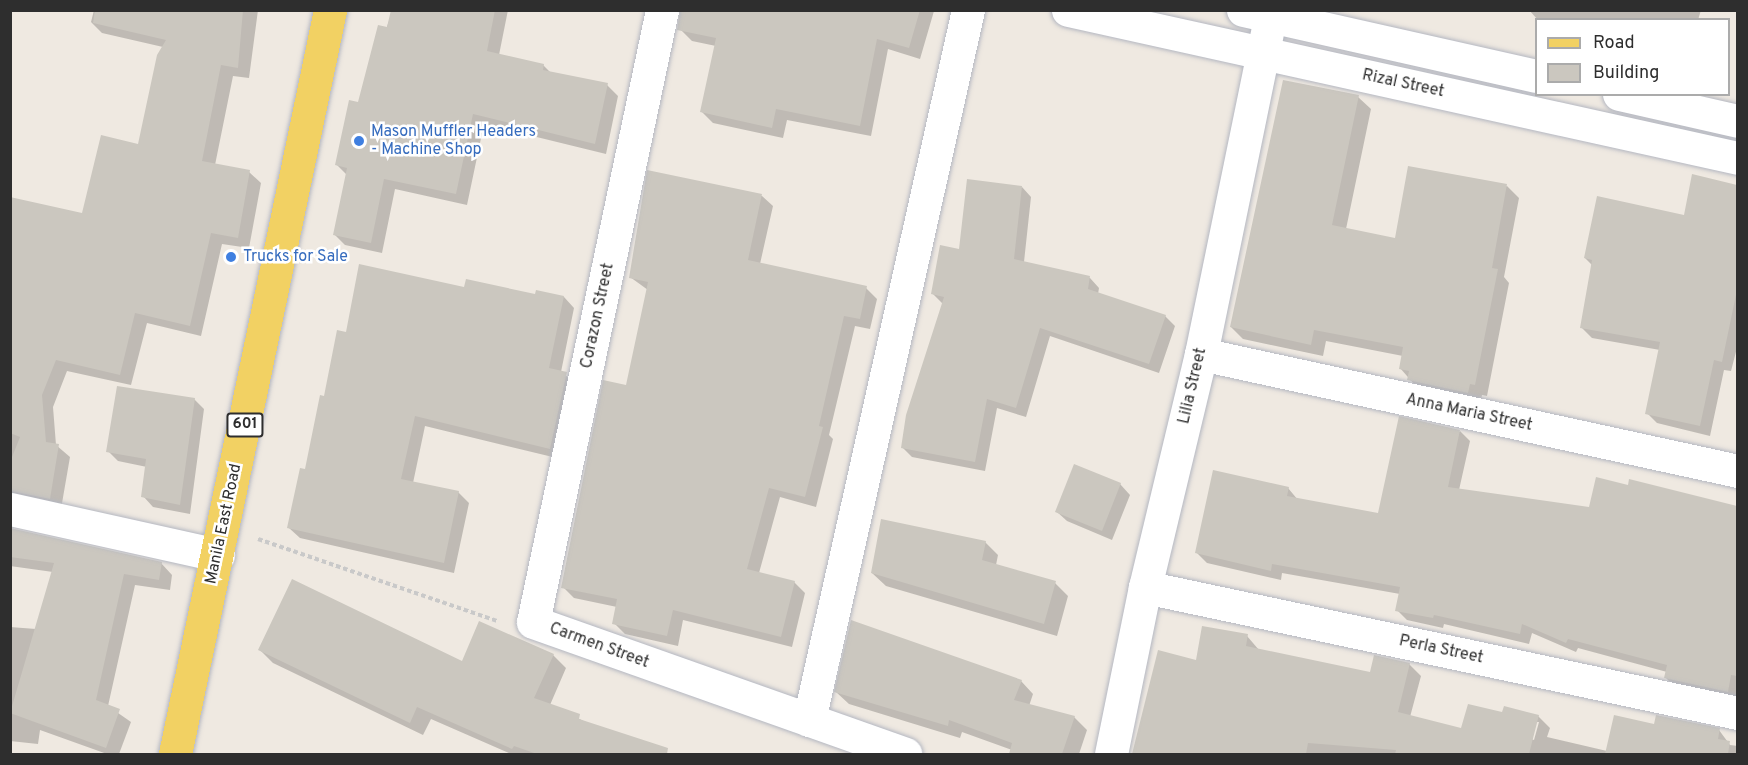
<!DOCTYPE html>
<html>
<head>
<meta charset="utf-8">
<style>
	body { margin:0 }
	#map { position:relative; width:1748px; height:765px; overflow:hidden; background:#efe9e1; font-family:Overpass,sans-serif }
	div>[style] { position:absolute }
	.shadow>* { inset:0; background:#0003 }
	.building>* { inset:0; background:#cbc7bf }
	.path>* { height:4px; margin-top:-2px; transform-origin:0; background:repeating-linear-gradient(90deg,#c9c9c9 0 4.5px,transparent 0 7.5px) }
	.roads { filter:drop-shadow(0 0 2px #b4b7c1) drop-shadow(0 0 2px #b4b7c1) }
	.street>* { height:33px; margin:-16.5px; padding:0 16.5px; transform-origin:16.5px; border-radius:16.5px; background:#fff }
	.secondary>* { height:33px; margin:-16.5px; padding:0 16.5px; transform-origin:16.5px; border-radius:16.5px; background:#fff }
	.primary>* { height:33px; margin:-16.5px; padding:0 16.5px; transform-origin:16.5px; border-radius:16.5px; background:#f2d163 }
	.dots>* { width:16px; height:16px; translate:-50% -50%; box-sizing:border-box; border:3px solid #fff; border-radius:50% }
	span { translate:-50% -50%; white-space:nowrap; text-align:center; line-height:1.15; -webkit-text-stroke:5px #fff; paint-order:stroke }
	.shield-label span { padding:2px 4px; background:#fff; border:2px solid; border-radius:4px; -webkit-text-stroke-width:0 }
	.shield-label { font-size:15px; color:#2e2e2e; font-weight:700 }
	.street-label { font-size:16px; color:#2e2e2e }
	.shop-label { font-size:16px; color:#366cbe }
	.left { translate:0 -50%; text-align:left }
	.frame { position:absolute; inset:0; border:12px solid #2e2e2e; pointer-events:none }
	.legend { position:absolute; left:1535px; top:18px; width:195px; height:78px; box-sizing:border-box; background:#fff; border:2px solid #ababab; margin:0; padding:8px 10px; list-style:none; font-size:18px; color:#2e2e2e }
	.legend li { display:flex; align-items:center; gap:12px; height:30px }
	.legend b { width:30px; border:2px solid #ababab }
</style>
</head>
<body>
<div id="map">
	<div class="shadow">
		<i style="clip-path:polygon(94px 10px,258px 10px,249px 78px,233px 76px,215px 165px,249px 172px,261px 183px,249px 248px,222px 244px,201px 336px,147px 323px,131px 385px,67px 371px,53px 407px,56px 445px,70px 457px,61px 509px,10px 508px,10px 198px,83px 215px,139px 146px,163px 47px,102px 33px,91px 22px)"></i>
		<i style="clip-path:polygon(393px 10px,508px 10px,499px 55px,543px 65px,551px 73px,607px 85px,618px 96px,606px 154px,484px 124px,467px 205px,395px 189px,382px 253px,345px 245px,334px 234px,347px 175px,337px 165px)"></i>
		<i style="clip-path:polygon(685px 10px,933px 10px,934px 11px,920px 59px,888px 49px,871px 136px,787px 120px,783px 138px,713px 123px,702px 112px,716px 46px,692px 41px,681px 30px)"></i>
		<i style="clip-path:polygon(1529px 10px,1701px 10px,1698px 20px,1538px 20px)"></i>
		<i style="clip-path:polygon(1358px 97px,1371px 109px,1346px 229px,1396px 240px,1507px 186px,1519px 198px,1504px 277px,1509px 283px,1487px 396px,1482px 395px,1480px 404px,1421px 392px,1400px 368px,1403px 356px,1326px 341px,1323px 356px,1243px 339px,1231px 327px)"></i>
		<i style="clip-path:polygon(649px 172px,762px 196px,773px 206px,760px 264px,866px 288px,877px 299px,870px 329px,855px 326px,829px 435px,833px 439px,816px 507px,780px 497px,759px 573px,794px 582px,805px 593px,792px 647px,683px 620px,678px 646px,625px 634px,614px 623px,617px 607px,574px 598px,563px 587px,627px 387px,648px 290px,630px 277px)"></i>
		<i style="clip-path:polygon(1694px 176px,1738px 186px,1738px 344px,1731px 371px,1724px 370px,1710px 436px,1657px 423px,1647px 413px,1660px 350px,1592px 338px,1582px 328px,1592px 265px,1585px 258px,1685px 217px)"></i>
		<i style="clip-path:polygon(1022px 187px,1031px 197px,1024px 262px,1090px 278px,1099px 288px,1098px 294px,1165px 316px,1175px 326px,1159px 373px,1050px 336px,1026px 417px,997px 408px,985px 471px,912px 457px,902px 447px,943px 304px,933px 294px,960px 250px)"></i>
		<i style="clip-path:polygon(465px 289px,564px 297px,574px 308px,561px 372px,577px 384px,561px 459px,425px 426px,413px 483px,458px 492px,469px 503px,454px 573px,300px 538px,289px 528px,347px 334px)"></i>
		<i style="clip-path:polygon(194px 399px,204px 409px,190px 514px,153px 507px,143px 496px,147px 467px,118px 461px,108px 451px)"></i>
		<i style="clip-path:polygon(1460px 431px,1470px 441px,1459px 490px,1590px 508px,1629px 487px,1630px 481px,1738px 507px,1738px 701px,1676px 688px,1666px 678px,1667px 672px,1578px 648px,1576px 652px,1532px 633px,1529px 644px,1444px 624px,1443px 628px,1407px 620px,1397px 610px,1400px 594px,1282px 573px,1281px 580px,1207px 563px,1197px 553px,1288px 488px,1298px 500px,1379px 515px)"></i>
		<i style="clip-path:polygon(1120px 484px,1130px 495px,1112px 540px,1067px 521px,1056px 511px)"></i>
		<i style="clip-path:polygon(10px 530px,161px 563px,172px 575px,170px 590px,135px 585px,108px 706px,131px 722px,119px 754px,107px 754px,40px 730px,38px 744px,10px 741px,10px 627px,36px 629px,53px 572px,10px 566px)"></i>
		<i style="clip-path:polygon(985px 542px,998px 555px,996px 565px,1055px 583px,1068px 596px,1057px 636px,886px 586px,872px 573px)"></i>
		<i style="clip-path:polygon(evenodd,1247px 636px,1259px 650px,1371px 674px,1409px 664px,1421px 676px,1410px 717px,1462px 730px,1503px 714px,1538px 716px,1550px 728px,1547px 737px,1607px 751px,1655px 726px,1719px 730px,1730px 745px,1738px 746px,1738px 754px,1133px 754px,1159px 652px,1198px 662px,1247px 636px,1536px 722px,1539px 722px,1534px 740px,1531px 739px,1536px 722px)"></i>
		<i style="clip-path:polygon(260px 650px,462px 663px,553px 655px,566px 668px,550px 705px,653px 754px,511px 754px,431px 719px,423px 735px,273px 663px)"></i>
		<i style="clip-path:polygon(1021px 681px,1033px 694px,1029px 706px,1074px 717px,1087px 730px,1079px 754px,1010px 754px,1012px 750px,962px 732px,960px 738px,849px 704px,836px 692px)"></i>
	</div>
	<div class="building">
		<i style="clip-path:polygon(95px 10px,243px 10px,238px 68px,221px 65px,202px 161px,250px 170px,238px 238px,211px 233px,190px 326px,135px 313px,120px 375px,56px 360px,42px 395px,46px 442px,59px 444px,50px 499px,10px 491px,10px 462px,20px 437px,10px 433px,10px 197px,82px 213px,101px 135px,138px 144px,157px 55px,166px 40px,93px 23px)"></i>
		<i style="clip-path:polygon(391px 10px,495px 10px,487px 51px,544px 64px,543px 70px,608px 83px,595px 144px,473px 114px,456px 194px,384px 179px,371px 243px,333px 235px,347px 168px,335px 165px,349px 100px,358px 102px,378px 25px,387px 27px)"></i>
		<i style="clip-path:polygon(680px 10px,920px 10px,909px 48px,877px 39px,860px 126px,776px 109px,772px 128px,700px 112px,716px 38px,677px 30px)"></i>
		<i style="clip-path:polygon(1283px 80px,1359px 95px,1332px 225px,1395px 238px,1408px 166px,1507px 184px,1492px 268px,1498px 269px,1475px 385px,1470px 384px,1468px 393px,1407px 380px,1409px 371px,1399px 369px,1403px 347px,1314px 330px,1311px 345px,1230px 327px)"></i>
		<i style="clip-path:polygon(647px 170px,762px 194px,748px 260px,867px 286px,860px 319px,844px 316px,819px 426px,823px 427px,805px 497px,769px 488px,747px 569px,795px 581px,781px 637px,673px 610px,667px 636px,612px 624px,617px 599px,561px 588px,603px 380px,626px 385px,648px 282px,629px 278px)"></i>
		<i style="clip-path:polygon(1692px 174px,1737px 185px,1737px 290px,1722px 362px,1714px 360px,1700px 426px,1645px 414px,1660px 342px,1580px 328px,1592px 260px,1584px 258px,1597px 196px,1684px 215px)"></i>
		<i style="clip-path:polygon(967px 179px,1022px 186px,1014px 259px,1090px 276px,1088px 289px,1166px 315px,1149px 364px,1040px 328px,1016px 408px,987px 399px,975px 462px,901px 448px,906px 415px,944px 297px,931px 294px,940px 245px,959px 249px)"></i>
		<i style="clip-path:polygon(359px 264px,464px 287px,466px 279px,535px 294px,536px 290px,564px 296px,549px 368px,567px 372px,550px 449px,415px 416px,401px 479px,459px 491px,444px 563px,287px 528px,300px 468px,305px 469px,320px 395px,324px 396px,337px 330px,346px 332px)"></i>
		<i style="clip-path:polygon(117px 386px,195px 398px,180px 505px,141px 497px,146px 459px,106px 452px)"></i>
		<i style="clip-path:polygon(1399px 416px,1460px 430px,1448px 487px,1589px 507px,1596px 477px,1628px 485px,1629px 479px,1737px 506px,1737px 676px,1731px 675px,1728px 692px,1664px 678px,1667px 665px,1568px 639px,1566px 643px,1522px 624px,1520px 634px,1434px 615px,1433px 618px,1395px 611px,1400px 587px,1272px 564px,1271px 571px,1195px 553px,1213px 470px,1289px 487px,1287px 496px,1378px 513px)"></i>
		<i style="clip-path:polygon(1074px 464px,1121px 483px,1102px 531px,1055px 512px)"></i>
		<i style="clip-path:polygon(881px 519px,986px 541px,982px 560px,1056px 581px,1044px 624px,871px 573px)"></i>
		<i style="clip-path:polygon(10px 528px,162px 562px,159px 580px,124px 574px,96px 700px,120px 709px,106px 748px,10px 713px,54px 563px,10px 557px)"></i>
		<i style="clip-path:polygon(292px 579px,462px 661px,479px 621px,554px 654px,534px 698px,580px 714px,579px 719px,668px 748px,667px 754px,537px 754px,514px 746px,512px 749px,417px 707px,410px 723px,258px 650px)"></i>
		<i style="clip-path:polygon(851px 620px,1022px 680px,1014px 700px,1075px 716px,1062px 754px,1009px 754px,1012px 743px,949px 720px,948px 726px,834px 692px)"></i>
		<i style="clip-path:polygon(1202px 626px,1248px 634px,1246px 646px,1370px 672px,1374px 655px,1410px 663px,1398px 712px,1461px 728px,1468px 704px,1502px 712px,1504px 706px,1539px 715px,1529px 754px,1395px 754px,1396px 750px,1308px 743px,1306px 754px,1132px 754px,1158px 650px,1196px 660px)"></i>
		<i style="clip-path:polygon(1614px 715px,1654px 724px,1656px 715px,1720px 728px,1718px 739px,1730px 741px,1728px 754px,1605px 754px)"></i>
	</div>
	<div class="path">
		<i style="left:258px;top:539px;width:254px;rotate:18.9deg"></i>
	</div>
	<div class="roads">
		<div class="street">
			<i style="left:662px;top:10px;width:625px;rotate:101.9deg"></i>
			<i style="left:533px;top:622px;width:395px;rotate:19.5deg"></i>
			<i style="left:1201px;top:354px;width:550px;rotate:12.29deg"></i>
			<i style="left:10px;top:509px;width:213px;rotate:12.5deg"></i>
			<i style="left:1145px;top:587px;width:606px;rotate:12deg"></i>
			<i style="left:809px;top:720px;width:728px;rotate:-77.38deg"></i>
			<i style="left:1111px;top:754px;width:170px;rotate:-78.5deg"></i>
			<i style="left:1145px;top:587px;width:240px;rotate:-76.5deg"></i>
			<i style="left:1201px;top:354px;width:344px;rotate:-78.4deg"></i>
		</div>
		<div class="secondary">
			<i style="left:1068px;top:10px;width:686px;rotate:12.46deg"></i>
			<i style="left:1243px;top:10px;width:300px;rotate:12.7deg"></i>
			<i style="left:1619px;top:94px;width:122px;rotate:12.8deg"></i>
		</div>
		<div class="primary">
			<i style="left:175px;top:754px;width:760px;rotate:-78.23deg"></i>
		</div>
	</div>
	<div class="dots">
		<i style="left:359px;top:141px;background:#3f7fe0"></i>
		<i style="left:231px;top:257px;background:#3f7fe0"></i>
	</div>
	<div class="shield-label">
		<span style="left:245px;top:425px">601</span>
	</div>
	<div class="street-label">
		<span style="left:1403px;top:84px;rotate:12deg">Rizal Street</span>
		<span style="left:598px;top:316px;rotate:-78deg">Corazon Street</span>
		<span style="left:1193px;top:386px;rotate:-77deg">Lilia Street</span>
		<span style="left:1469px;top:413px;rotate:12deg">Anna Maria Street</span>
		<span style="left:224px;top:524px;rotate:-78deg">Manila East Road</span>
		<span style="left:599px;top:646px;rotate:20deg">Carmen Street</span>
		<span style="left:1441px;top:650px;rotate:12deg">Perla Street</span>
	</div>
	<div class="shop-label">
		<span class="left" style="left:371px;top:141px">Mason Muffler Headers<br>- Machine Shop</span>
		<span class="left" style="left:243px;top:257px">Trucks for Sale</span>
	</div>
	<div class="frame"></div>
	<ul class="legend">
	<li><b style="height:8px;background:#f2d163"></b>Road</li>
	<li><b style="height:16px;background:#cbc7bf"></b>Building</li>
	</ul>
</div>
</body>
</html>
